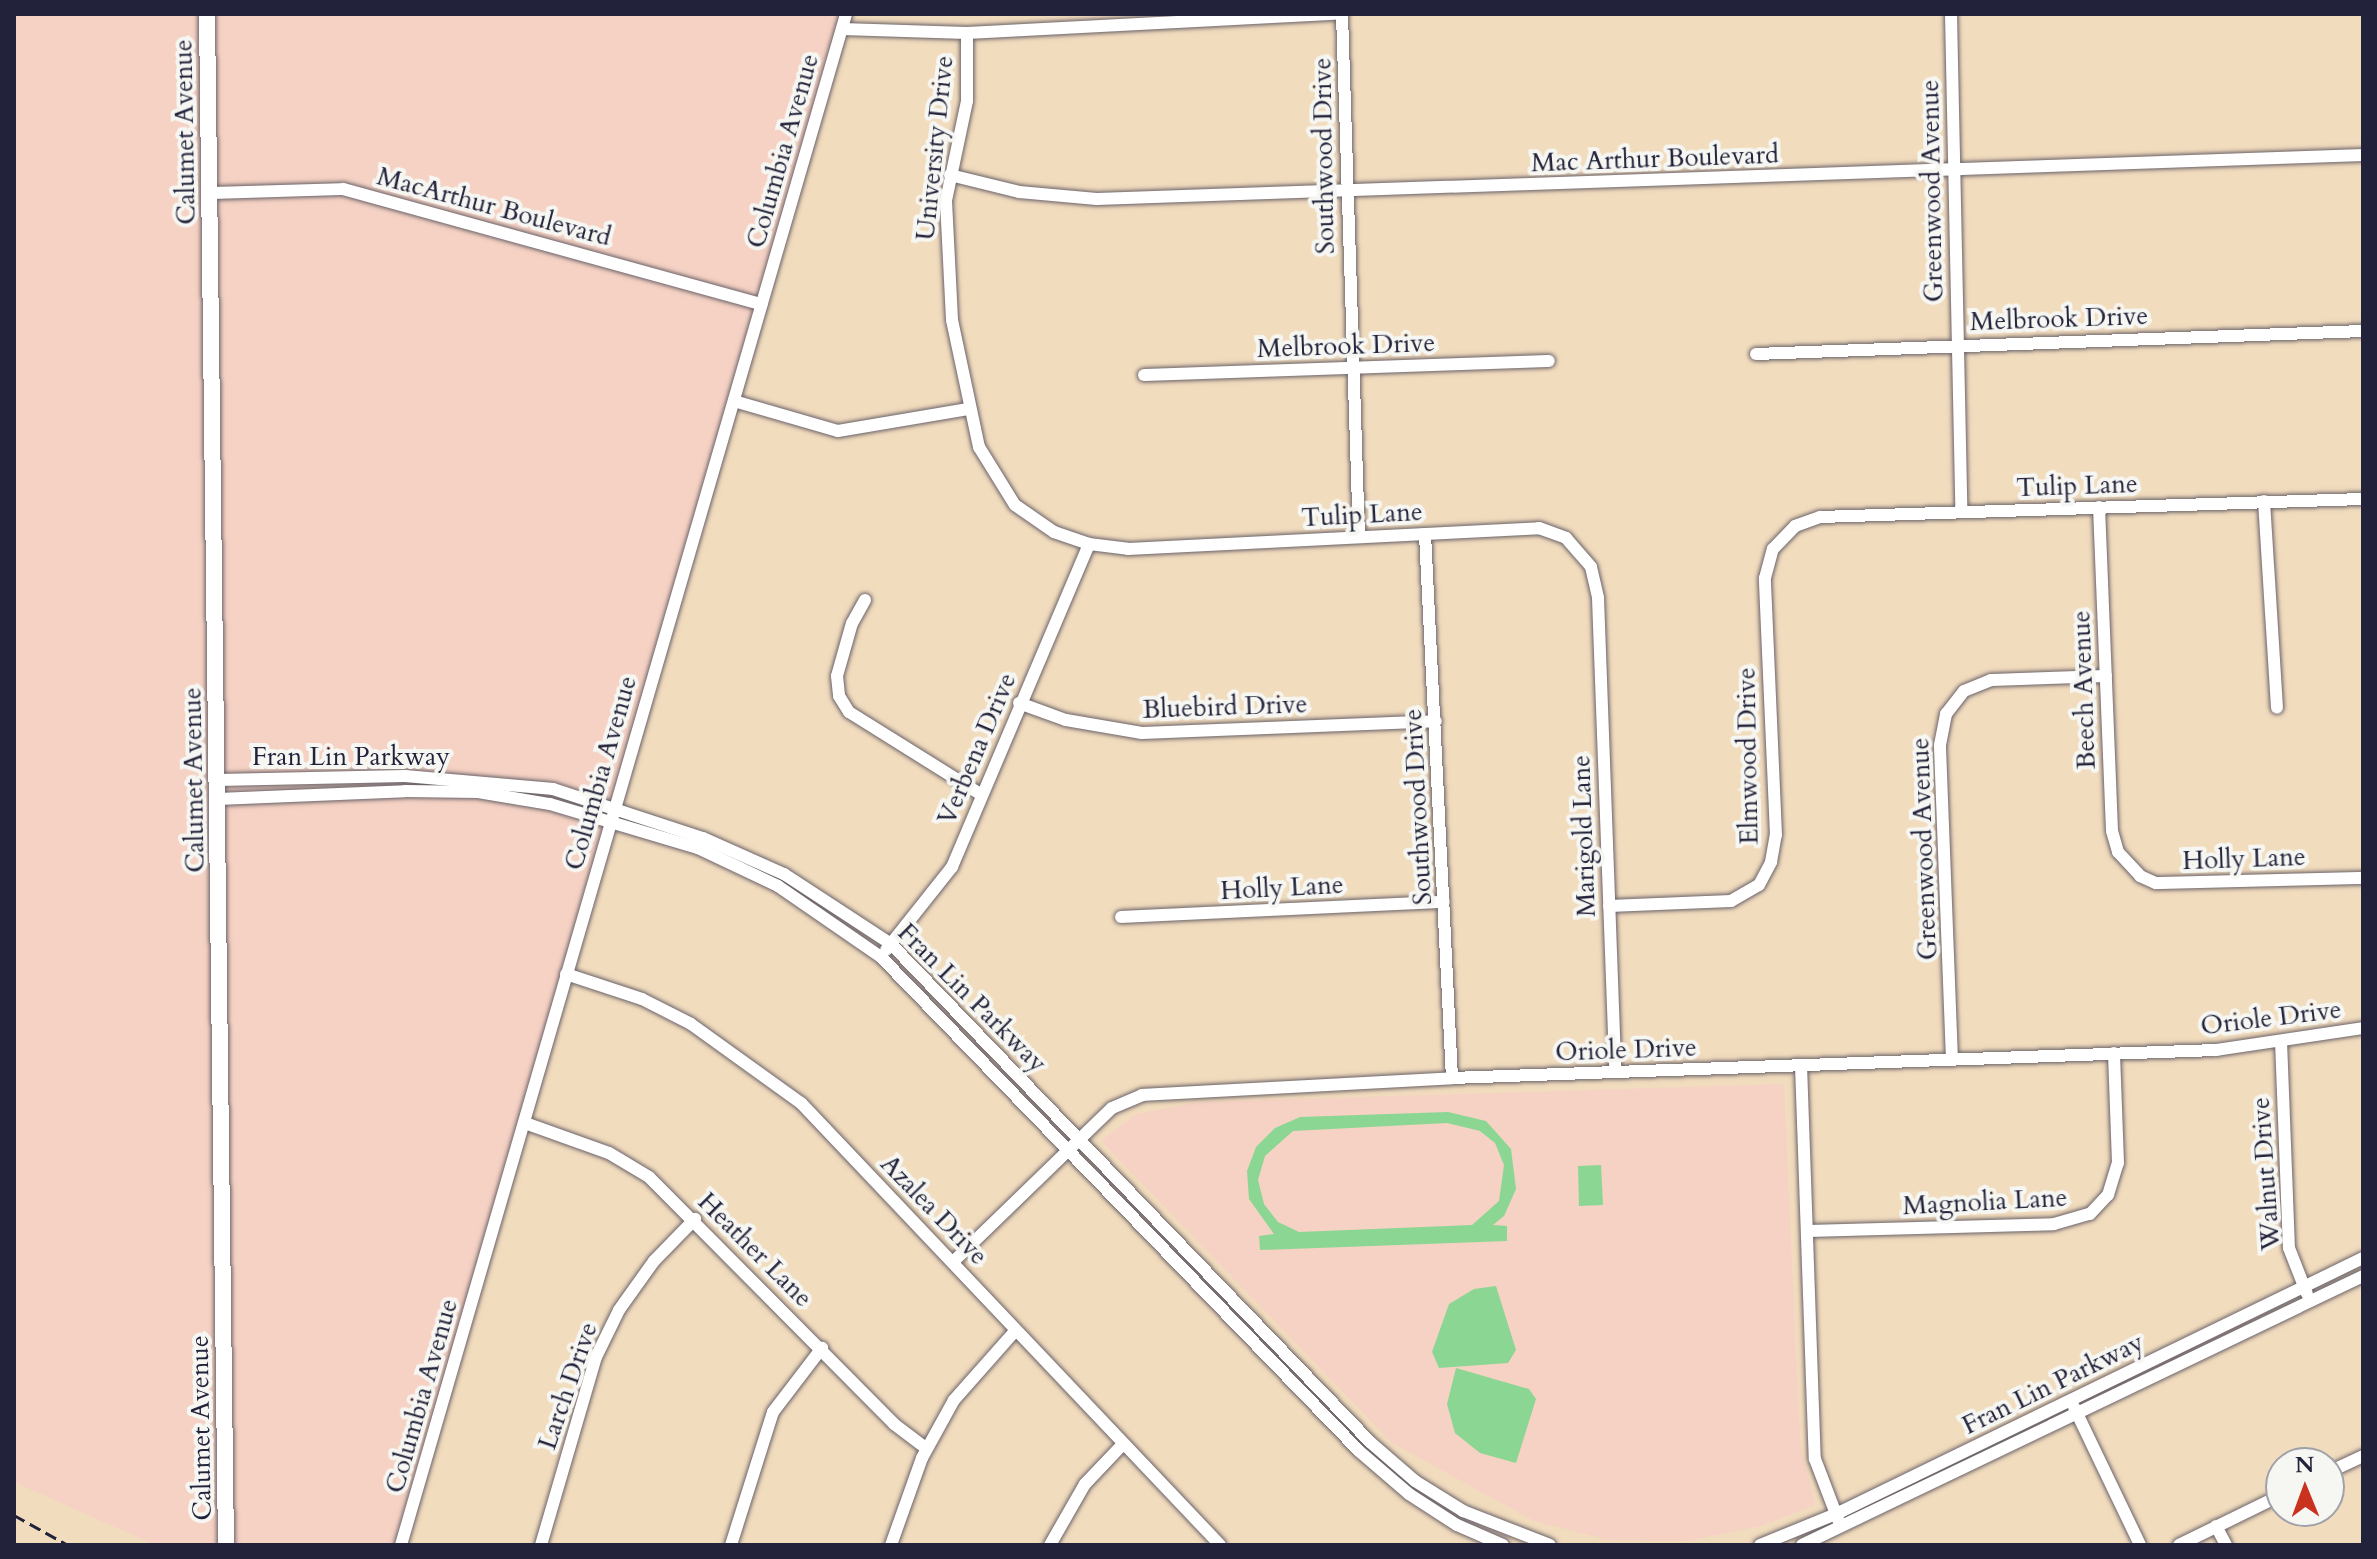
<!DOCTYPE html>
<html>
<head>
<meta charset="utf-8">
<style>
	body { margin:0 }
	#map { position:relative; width:2377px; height:1559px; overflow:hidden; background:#f2dcbe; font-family:Cardo,serif }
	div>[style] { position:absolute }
	.built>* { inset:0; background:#f6d2c4 }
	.green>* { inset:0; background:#8bd693 }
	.roads { filter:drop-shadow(0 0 2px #6b6369) drop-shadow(0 0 2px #6b6369) }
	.minor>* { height:12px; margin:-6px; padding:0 6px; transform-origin:6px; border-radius:6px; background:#fff }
	.major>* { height:16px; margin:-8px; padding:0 8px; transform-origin:8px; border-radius:8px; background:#fff }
	.rail>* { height:3px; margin-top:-1.5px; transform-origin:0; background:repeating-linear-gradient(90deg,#22223b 0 12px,transparent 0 18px) }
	span { translate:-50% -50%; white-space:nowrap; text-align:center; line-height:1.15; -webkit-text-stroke:8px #f6f6f2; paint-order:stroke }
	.street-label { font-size:26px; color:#22223b }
	.frame { position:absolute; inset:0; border:16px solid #22223b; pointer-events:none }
	.north { position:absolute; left:2265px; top:1447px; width:80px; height:80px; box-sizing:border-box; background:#f6f6f2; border:2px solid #a1a1a9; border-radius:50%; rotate:359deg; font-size:22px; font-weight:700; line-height:32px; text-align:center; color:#22223b }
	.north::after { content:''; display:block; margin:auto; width:28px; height:36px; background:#c8321e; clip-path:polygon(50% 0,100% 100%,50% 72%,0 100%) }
</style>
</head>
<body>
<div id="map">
	<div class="built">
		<i style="clip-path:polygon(14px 14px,843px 14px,401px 1545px,155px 1545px,14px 1482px)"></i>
		<i style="clip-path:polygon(1784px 1084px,1800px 1442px,1815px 1505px,1761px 1526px,1688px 1541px,1608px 1540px,1534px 1521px,1392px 1443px,1101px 1141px,1136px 1114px,1198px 1102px)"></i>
	</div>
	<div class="green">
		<i style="clip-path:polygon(evenodd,1448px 1112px,1486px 1121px,1511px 1149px,1516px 1189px,1504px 1216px,1493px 1225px,1507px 1226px,1507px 1241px,1260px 1250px,1259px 1236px,1274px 1234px,1249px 1199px,1247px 1171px,1256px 1147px,1275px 1128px,1300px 1117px,1448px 1112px,1447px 1123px,1480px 1131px,1495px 1143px,1504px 1165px,1499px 1201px,1472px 1225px,1299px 1232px,1278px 1222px,1264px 1204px,1258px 1180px,1265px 1156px,1293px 1131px,1447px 1123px)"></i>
		<i style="clip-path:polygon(1601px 1165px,1603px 1205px,1579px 1206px,1578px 1166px)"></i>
		<i style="clip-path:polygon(1496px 1286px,1516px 1350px,1508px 1363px,1439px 1368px,1432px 1352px,1449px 1304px,1474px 1289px)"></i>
		<i style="clip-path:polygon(1456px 1368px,1529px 1389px,1536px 1399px,1516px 1463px,1480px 1453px,1455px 1433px,1447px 1404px)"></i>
	</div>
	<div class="roads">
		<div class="minor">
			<i style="left:1342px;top:14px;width:523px;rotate:88.14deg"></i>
			<i style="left:1951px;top:14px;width:498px;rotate:88.8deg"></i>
			<i style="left:842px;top:29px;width:125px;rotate:1.8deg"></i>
			<i style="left:967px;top:33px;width:368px;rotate:-3deg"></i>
			<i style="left:967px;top:33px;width:68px;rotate:90deg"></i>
			<i style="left:967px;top:101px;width:102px;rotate:101.9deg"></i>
			<i style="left:946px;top:201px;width:119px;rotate:87.1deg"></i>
			<i style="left:952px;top:320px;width:130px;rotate:78deg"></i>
			<i style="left:979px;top:447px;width:68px;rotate:58.2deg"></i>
			<i style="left:1015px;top:505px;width:47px;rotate:34.7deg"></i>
			<i style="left:1054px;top:532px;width:37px;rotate:19deg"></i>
			<i style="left:1089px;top:544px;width:39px;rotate:7deg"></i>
			<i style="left:1128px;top:549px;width:412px;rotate:-2.9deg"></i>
			<i style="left:1539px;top:528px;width:29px;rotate:20deg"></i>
			<i style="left:1566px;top:538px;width:38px;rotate:49deg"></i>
			<i style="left:1591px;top:567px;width:32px;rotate:77deg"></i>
			<i style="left:1598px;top:598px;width:474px;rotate:87.9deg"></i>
			<i style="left:950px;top:175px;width:71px;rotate:13.8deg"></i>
			<i style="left:1019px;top:192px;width:78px;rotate:5.1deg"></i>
			<i style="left:1097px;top:199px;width:1267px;rotate:-1.99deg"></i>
			<i style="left:210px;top:193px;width:133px;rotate:-1.7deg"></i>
			<i style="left:343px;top:189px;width:434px;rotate:15.4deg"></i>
			<i style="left:1756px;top:354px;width:607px;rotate:-2.17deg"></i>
			<i style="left:1144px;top:375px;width:405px;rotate:-2deg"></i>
			<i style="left:734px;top:401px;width:108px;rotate:16.1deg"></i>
			<i style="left:838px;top:431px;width:132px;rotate:-9.6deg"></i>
			<i style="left:2264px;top:501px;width:207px;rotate:86.4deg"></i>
			<i style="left:2099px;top:507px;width:324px;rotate:87.7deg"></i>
			<i style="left:2112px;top:831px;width:22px;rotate:74deg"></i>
			<i style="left:2118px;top:852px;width:33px;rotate:47deg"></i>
			<i style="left:2140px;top:876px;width:17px;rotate:24deg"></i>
			<i style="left:2156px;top:883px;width:207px;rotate:-1.4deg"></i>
			<i style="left:1425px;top:534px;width:545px;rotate:87.16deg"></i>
			<i style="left:865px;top:600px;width:26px;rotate:119deg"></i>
			<i style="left:852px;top:623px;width:55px;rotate:105.8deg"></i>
			<i style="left:837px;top:676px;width:20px;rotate:84deg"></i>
			<i style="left:839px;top:696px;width:19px;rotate:58deg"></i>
			<i style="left:849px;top:712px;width:155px;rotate:32deg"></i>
			<i style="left:1019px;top:703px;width:50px;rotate:19.9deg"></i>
			<i style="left:1066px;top:720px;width:77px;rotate:9.7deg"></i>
			<i style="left:1142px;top:733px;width:294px;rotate:-2.3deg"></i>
			<i style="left:218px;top:780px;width:187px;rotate:-1.2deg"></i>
			<i style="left:405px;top:776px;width:149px;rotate:5deg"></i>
			<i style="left:553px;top:789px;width:158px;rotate:18.1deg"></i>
			<i style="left:703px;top:838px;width:89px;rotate:24deg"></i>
			<i style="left:784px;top:874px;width:128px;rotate:33.2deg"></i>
			<i style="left:891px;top:944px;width:691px;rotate:46.11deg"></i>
			<i style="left:1370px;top:1442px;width:60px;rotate:40.9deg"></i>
			<i style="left:1415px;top:1481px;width:57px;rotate:32deg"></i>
			<i style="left:1463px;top:1511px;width:93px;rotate:21.3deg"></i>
			<i style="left:218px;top:799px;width:187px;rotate:-2.4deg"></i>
			<i style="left:405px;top:791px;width:73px;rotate:0.8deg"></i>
			<i style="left:478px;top:792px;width:73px;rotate:9.5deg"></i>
			<i style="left:550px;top:804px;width:154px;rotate:16.6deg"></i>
			<i style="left:698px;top:848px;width:89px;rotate:25.4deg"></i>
			<i style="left:778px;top:886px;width:125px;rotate:34.6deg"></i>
			<i style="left:881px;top:957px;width:687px;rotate:45.94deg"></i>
			<i style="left:1359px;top:1451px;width:66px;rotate:40.7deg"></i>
			<i style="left:1409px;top:1494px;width:57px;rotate:32.9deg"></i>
			<i style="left:1457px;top:1525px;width:50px;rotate:23.5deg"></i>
			<i style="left:1609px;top:906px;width:122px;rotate:-2.3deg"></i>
			<i style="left:1731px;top:901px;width:32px;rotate:-30deg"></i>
			<i style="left:1759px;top:885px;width:26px;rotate:-62deg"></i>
			<i style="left:1771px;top:862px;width:27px;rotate:-80deg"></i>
			<i style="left:1776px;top:835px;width:257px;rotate:-92.5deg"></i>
			<i style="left:1765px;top:578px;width:30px;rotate:-75deg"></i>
			<i style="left:1773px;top:549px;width:32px;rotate:-46deg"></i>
			<i style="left:1795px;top:526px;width:27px;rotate:-20deg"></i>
			<i style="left:1820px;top:517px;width:543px;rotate:-1.9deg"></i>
			<i style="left:1121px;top:917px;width:323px;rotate:-2.7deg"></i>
			<i style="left:886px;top:950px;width:106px;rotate:-51.5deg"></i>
			<i style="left:952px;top:867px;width:351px;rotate:-67deg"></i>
			<i style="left:566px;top:974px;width:80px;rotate:18.2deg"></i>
			<i style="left:642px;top:999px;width:55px;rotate:27deg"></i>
			<i style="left:691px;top:1024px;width:135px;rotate:35.7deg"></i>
			<i style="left:801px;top:1103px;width:609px;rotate:46.53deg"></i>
			<i style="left:2281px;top:1041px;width:207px;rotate:87.8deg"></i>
			<i style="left:2289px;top:1248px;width:49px;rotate:68.6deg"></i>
			<i style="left:1952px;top:1060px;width:315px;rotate:-92.2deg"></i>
			<i style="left:1940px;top:745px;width:32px;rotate:-79deg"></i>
			<i style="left:1946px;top:714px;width:29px;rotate:-52deg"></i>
			<i style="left:1964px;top:691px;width:29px;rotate:-22deg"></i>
			<i style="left:1991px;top:680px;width:115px;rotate:-2deg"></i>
			<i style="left:1801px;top:1065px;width:394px;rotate:88deg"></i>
			<i style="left:1815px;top:1459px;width:67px;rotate:69.1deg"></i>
			<i style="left:525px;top:1123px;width:89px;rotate:19.7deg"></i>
			<i style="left:609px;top:1153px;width:47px;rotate:31deg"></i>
			<i style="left:649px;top:1177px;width:348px;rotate:45.2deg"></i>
			<i style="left:894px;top:1424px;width:41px;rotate:37.1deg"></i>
			<i style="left:1808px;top:1231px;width:246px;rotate:-1.6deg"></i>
			<i style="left:2054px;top:1224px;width:37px;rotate:-16deg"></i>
			<i style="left:2090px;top:1214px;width:26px;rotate:-47deg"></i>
			<i style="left:2108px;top:1195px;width:34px;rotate:-73deg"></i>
			<i style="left:2118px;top:1163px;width:110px;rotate:-92.1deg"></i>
			<i style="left:954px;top:1261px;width:220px;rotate:-44.1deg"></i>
			<i style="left:1112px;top:1108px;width:33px;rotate:-23deg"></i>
			<i style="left:1142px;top:1095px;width:310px;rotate:-3.1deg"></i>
			<i style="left:1452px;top:1078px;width:765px;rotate:-2.1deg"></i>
			<i style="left:2216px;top:1050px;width:149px;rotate:-8.5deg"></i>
			<i style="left:2074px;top:1407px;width:153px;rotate:64.4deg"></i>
			<i style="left:2329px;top:1472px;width:38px;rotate:-25deg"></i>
			<i style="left:2216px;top:1526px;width:21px;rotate:62deg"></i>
			<i style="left:401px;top:1545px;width:1594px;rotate:-73.79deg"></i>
			<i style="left:541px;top:1545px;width:196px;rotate:-73.7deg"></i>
			<i style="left:596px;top:1357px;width:52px;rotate:-63.9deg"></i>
			<i style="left:619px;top:1310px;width:60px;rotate:-54.5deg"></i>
			<i style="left:654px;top:1261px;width:59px;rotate:-45.7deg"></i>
			<i style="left:731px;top:1545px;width:139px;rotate:-72.5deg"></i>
			<i style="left:773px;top:1412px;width:81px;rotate:-52.6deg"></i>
			<i style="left:891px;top:1545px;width:92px;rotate:-70.4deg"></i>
			<i style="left:922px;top:1458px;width:66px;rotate:-61.1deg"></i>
			<i style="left:954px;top:1400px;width:92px;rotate:-48.5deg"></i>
			<i style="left:1050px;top:1545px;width:70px;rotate:-60.2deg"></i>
			<i style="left:1085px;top:1484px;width:52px;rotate:-46.5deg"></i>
			<i style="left:1760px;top:1545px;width:82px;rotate:-22.2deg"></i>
			<i style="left:1836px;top:1514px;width:586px;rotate:-25.91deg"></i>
			<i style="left:1802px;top:1545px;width:622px;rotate:-25.62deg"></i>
			<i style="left:2179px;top:1545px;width:114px;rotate:-26.1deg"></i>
		</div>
		<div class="major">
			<i style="left:207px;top:14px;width:1531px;rotate:89.29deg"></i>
		</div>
	</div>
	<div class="rail">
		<i style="left:14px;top:1515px;width:62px;rotate:29.1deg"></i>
	</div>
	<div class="street-label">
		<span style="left:185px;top:132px;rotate:-91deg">Calumet Avenue</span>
		<span style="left:935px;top:148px;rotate:-84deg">University Drive</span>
		<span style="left:783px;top:151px;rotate:-74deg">Columbia Avenue</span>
		<span style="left:1324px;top:156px;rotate:-91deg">Southwood Drive</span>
		<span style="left:1655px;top:159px;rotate:-2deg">Mac Arthur Boulevard</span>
		<span style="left:1932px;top:191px;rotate:-91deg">Greenwood Avenue</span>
		<span style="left:494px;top:207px;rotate:15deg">MacArthur Boulevard</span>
		<span style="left:2059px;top:319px;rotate:-2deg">Melbrook Drive</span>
		<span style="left:1346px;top:346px;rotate:-2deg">Melbrook Drive</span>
		<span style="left:2077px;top:486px;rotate:-2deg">Tulip Lane</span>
		<span style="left:1362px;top:515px;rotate:-3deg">Tulip Lane</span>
		<span style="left:2084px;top:690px;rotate:-92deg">Beech Avenue</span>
		<span style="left:1225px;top:707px;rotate:-2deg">Bluebird Drive</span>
		<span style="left:977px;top:749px;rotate:-67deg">Verbena Drive</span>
		<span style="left:1748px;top:756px;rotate:-91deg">Elmwood Drive</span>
		<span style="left:351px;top:757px">Fran Lin Parkway</span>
		<span style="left:601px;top:773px;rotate:-74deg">Columbia Avenue</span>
		<span style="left:194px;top:780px;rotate:-91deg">Calumet Avenue</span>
		<span style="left:1418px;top:807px;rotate:-93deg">Southwood Drive</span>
		<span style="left:1584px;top:836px;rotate:-92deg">Marigold Lane</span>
		<span style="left:1924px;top:849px;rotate:-92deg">Greenwood Avenue</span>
		<span style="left:2244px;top:859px;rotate:-2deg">Holly Lane</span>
		<span style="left:1282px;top:888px;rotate:-3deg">Holly Lane</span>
		<span style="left:972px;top:998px;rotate:45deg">Fran Lin Parkway</span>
		<span style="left:2271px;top:1018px;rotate:-7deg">Oriole Drive</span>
		<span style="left:1626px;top:1050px;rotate:-2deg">Oriole Drive</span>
		<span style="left:2266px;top:1174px;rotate:-94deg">Walnut Drive</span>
		<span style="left:1985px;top:1202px;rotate:-3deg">Magnolia Lane</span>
		<span style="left:934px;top:1210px;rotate:46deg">Azalea Drive</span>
		<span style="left:755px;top:1250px;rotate:45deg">Heather Lane</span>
		<span style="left:2053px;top:1384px;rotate:-26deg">Fran Lin Parkway</span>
		<span style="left:568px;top:1386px;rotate:-71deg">Larch Drive</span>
		<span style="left:422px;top:1396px;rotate:-74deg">Columbia Avenue</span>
		<span style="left:201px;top:1428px;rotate:-91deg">Calumet Avenue</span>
	</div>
	<div class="frame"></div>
	<div class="north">N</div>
</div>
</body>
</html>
